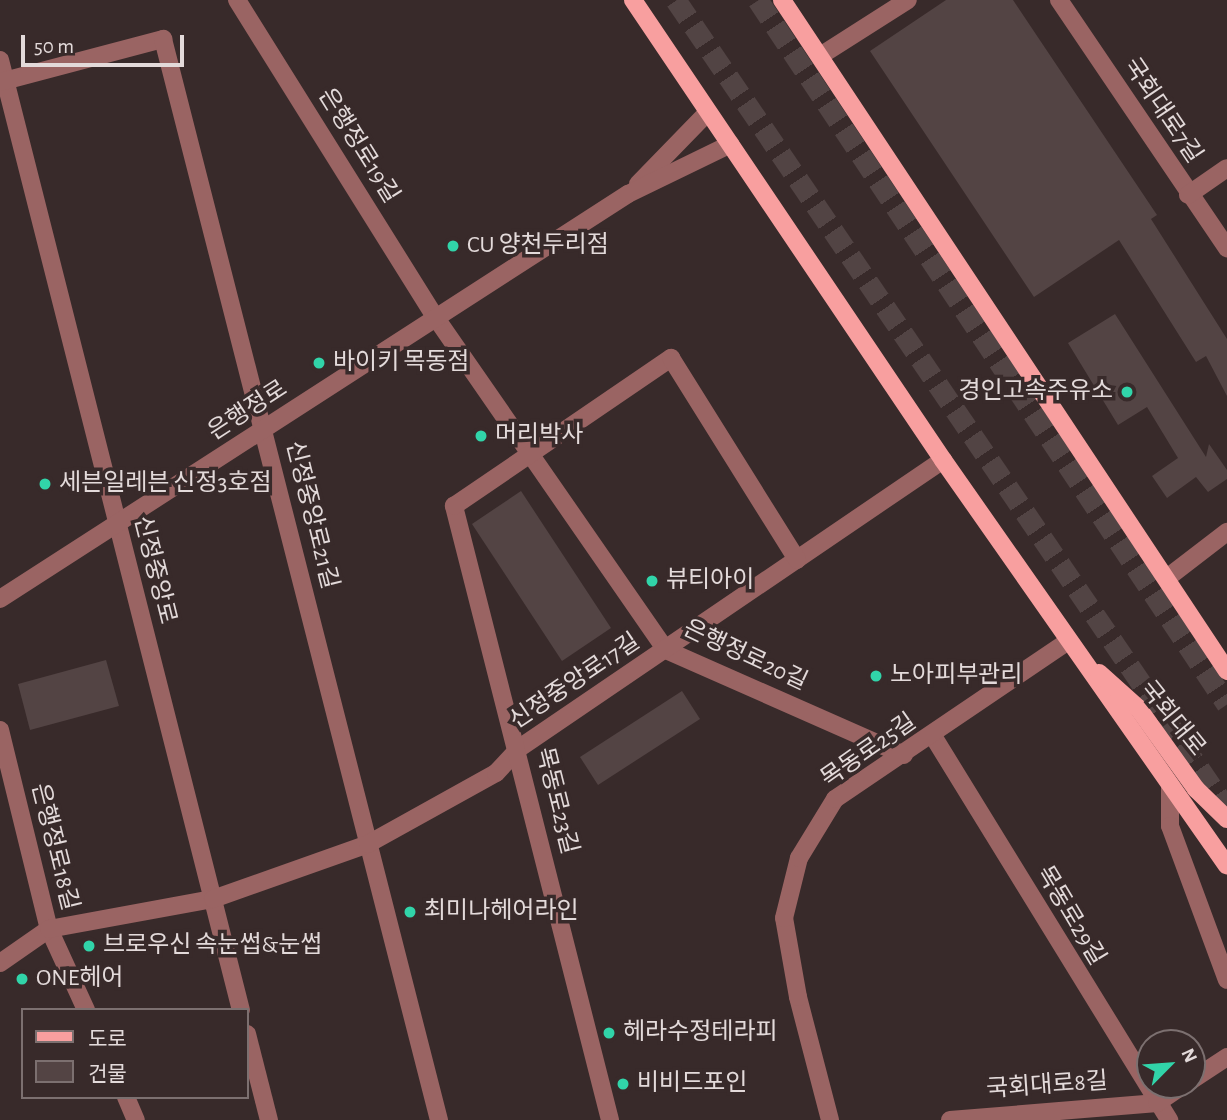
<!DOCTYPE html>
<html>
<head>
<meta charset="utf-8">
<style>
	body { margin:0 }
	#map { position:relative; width:1227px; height:1120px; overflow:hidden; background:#382a2a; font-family:"Alegreya Sans","Noto Sans KR",sans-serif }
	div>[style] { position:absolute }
	.building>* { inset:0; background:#534444 }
	.highway-tunnel>* { height:21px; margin-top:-10.5px; transform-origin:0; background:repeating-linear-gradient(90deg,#524444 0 21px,transparent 0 31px) }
	.minor>* { height:18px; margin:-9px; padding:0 9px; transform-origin:9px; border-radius:9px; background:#9a6463 }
	.major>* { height:18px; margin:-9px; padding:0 9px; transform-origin:9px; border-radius:9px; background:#f89f9f }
	.dots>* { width:19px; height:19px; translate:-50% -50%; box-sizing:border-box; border:4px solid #382a2a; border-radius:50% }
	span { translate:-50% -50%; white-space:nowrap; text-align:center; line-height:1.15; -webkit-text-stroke:7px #382a2a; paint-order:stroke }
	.street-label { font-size:24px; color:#e3dada }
	.poi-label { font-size:24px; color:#e3dada }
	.left { translate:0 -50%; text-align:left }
	.right { translate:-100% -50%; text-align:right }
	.legend { position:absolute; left:21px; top:1008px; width:228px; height:91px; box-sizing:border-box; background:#382a2a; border:2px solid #7c7070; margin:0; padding:9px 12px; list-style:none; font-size:21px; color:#e3dada }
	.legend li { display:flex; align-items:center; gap:14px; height:35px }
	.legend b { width:35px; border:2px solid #7c7070 }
	.north { position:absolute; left:1136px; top:1029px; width:70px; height:70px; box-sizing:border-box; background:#382a2a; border:2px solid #7c7070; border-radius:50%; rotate:65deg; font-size:19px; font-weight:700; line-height:28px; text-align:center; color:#e3dada }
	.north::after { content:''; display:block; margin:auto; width:24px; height:32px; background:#31d4a9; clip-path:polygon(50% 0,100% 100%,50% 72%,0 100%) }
	.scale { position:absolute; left:21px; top:35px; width:163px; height:32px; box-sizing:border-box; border:4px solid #e3dada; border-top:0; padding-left:9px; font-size:21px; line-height:24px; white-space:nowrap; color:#e3dada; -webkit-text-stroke:5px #382a2a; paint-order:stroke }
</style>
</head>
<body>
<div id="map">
	<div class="building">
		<i style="clip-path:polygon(946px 0,1013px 0,1157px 215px,1151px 219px,1227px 339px,1227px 396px,1206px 356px,1196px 362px,1119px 240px,1034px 297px,870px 51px)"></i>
		<i style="clip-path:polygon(1115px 314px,1206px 457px,1209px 444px,1227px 470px,1227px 479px,1208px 492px,1196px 477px,1167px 498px,1152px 476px,1178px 458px,1147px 407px,1118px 425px,1068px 343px)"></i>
		<i style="clip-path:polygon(521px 491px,611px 628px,562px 661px,472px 524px)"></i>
		<i style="clip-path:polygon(106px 660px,119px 706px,30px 730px,18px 684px)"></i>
		<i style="clip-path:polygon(682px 691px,700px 719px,598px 785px,580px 757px)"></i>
	</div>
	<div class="highway-tunnel">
		<i style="left:676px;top:0;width:979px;rotate:55.74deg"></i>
		<i style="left:758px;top:0;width:846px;rotate:56.33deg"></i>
	</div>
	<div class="minor">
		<i style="left:237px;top:0;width:375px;rotate:58deg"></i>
		<i style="left:436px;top:318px;width:404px;rotate:55.3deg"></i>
		<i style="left:666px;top:650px;width:260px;rotate:23.8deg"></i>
		<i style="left:1059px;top:0;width:300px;rotate:55.9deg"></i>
		<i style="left:820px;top:56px;width:104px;rotate:-32.5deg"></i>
		<i style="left:0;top:60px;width:980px;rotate:75.77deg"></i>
		<i style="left:0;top:82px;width:169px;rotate:-14.8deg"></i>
		<i style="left:163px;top:39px;width:1116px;rotate:75.68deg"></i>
		<i style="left:638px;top:184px;width:100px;rotate:-45.8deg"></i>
		<i style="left:1188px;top:195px;width:47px;rotate:-34.7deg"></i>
		<i style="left:1167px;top:578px;width:76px;rotate:-37.5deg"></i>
		<i style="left:0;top:599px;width:747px;rotate:-32.82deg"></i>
		<i style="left:628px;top:194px;width:114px;rotate:-25.9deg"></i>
		<i style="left:0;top:730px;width:205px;rotate:76.2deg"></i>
		<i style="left:49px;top:929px;width:89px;rotate:65.4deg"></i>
		<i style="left:933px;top:736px;width:451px;rotate:58.4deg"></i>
		<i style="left:1170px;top:785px;width:41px;rotate:90deg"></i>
		<i style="left:1170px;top:826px;width:164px;rotate:69.7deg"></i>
		<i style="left:0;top:963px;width:60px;rotate:-34.8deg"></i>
		<i style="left:49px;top:929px;width:167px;rotate:-10.4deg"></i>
		<i style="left:213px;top:899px;width:164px;rotate:-19.5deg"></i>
		<i style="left:368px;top:844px;width:146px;rotate:-29deg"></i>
		<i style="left:496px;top:773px;width:33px;rotate:-47deg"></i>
		<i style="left:518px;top:749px;width:514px;rotate:-34.22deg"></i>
		<i style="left:247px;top:1034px;width:89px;rotate:75.7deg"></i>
		<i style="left:1192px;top:1080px;width:42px;rotate:-33.3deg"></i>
		<i style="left:126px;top:1097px;width:25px;rotate:67deg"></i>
		<i style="left:610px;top:1120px;width:634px;rotate:-104.26deg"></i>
		<i style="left:454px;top:506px;width:263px;rotate:-34.3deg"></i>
		<i style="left:671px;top:358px;width:238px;rotate:58deg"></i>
		<i style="left:830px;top:1120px;width:127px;rotate:-104.6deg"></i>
		<i style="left:798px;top:997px;width:80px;rotate:-100deg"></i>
		<i style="left:784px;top:918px;width:62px;rotate:-76deg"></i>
		<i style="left:799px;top:858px;width:69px;rotate:-58.6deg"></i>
		<i style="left:835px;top:799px;width:282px;rotate:-34.1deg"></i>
		<i style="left:950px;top:1120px;width:208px;rotate:-4.7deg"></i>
		<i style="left:1157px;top:1103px;width:32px;rotate:-34deg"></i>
	</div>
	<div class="major">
		<i style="left:633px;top:0;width:555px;rotate:56.02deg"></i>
		<i style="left:943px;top:460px;width:495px;rotate:55deg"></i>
		<i style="left:782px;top:0;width:805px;rotate:56.45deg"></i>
		<i style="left:1099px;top:673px;width:52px;rotate:41.9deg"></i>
		<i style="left:1138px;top:708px;width:100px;rotate:54.4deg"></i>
		<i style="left:1196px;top:789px;width:43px;rotate:44.1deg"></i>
	</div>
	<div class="dots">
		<i style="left:453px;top:246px;background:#31d4a9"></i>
		<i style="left:319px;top:363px;background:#31d4a9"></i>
		<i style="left:1127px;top:392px;background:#31d4a9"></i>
		<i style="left:481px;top:436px;background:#31d4a9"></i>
		<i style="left:45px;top:484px;background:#31d4a9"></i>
		<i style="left:652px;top:581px;background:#31d4a9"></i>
		<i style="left:876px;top:676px;background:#31d4a9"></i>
		<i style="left:410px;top:912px;background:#31d4a9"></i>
		<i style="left:89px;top:946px;background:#31d4a9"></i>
		<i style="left:22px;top:979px;background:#31d4a9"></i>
		<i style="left:609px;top:1033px;background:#31d4a9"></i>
		<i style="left:623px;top:1084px;background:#31d4a9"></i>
	</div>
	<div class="street-label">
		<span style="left:1162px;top:111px;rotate:56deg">국회대로7길</span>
		<span style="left:358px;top:146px;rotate:58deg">은행정로19길</span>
		<span style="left:248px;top:411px;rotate:-33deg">은행정로</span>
		<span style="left:311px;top:515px;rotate:76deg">신정중앙로21길</span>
		<span style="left:154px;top:570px;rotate:76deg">신정중앙로</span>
		<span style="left:745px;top:656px;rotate:25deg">은행정로20길</span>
		<span style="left:575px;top:682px;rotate:-34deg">신정중앙로17길</span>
		<span style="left:1172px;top:719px;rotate:51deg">국회대로</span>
		<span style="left:869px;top:751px;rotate:-35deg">목동로25길</span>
		<span style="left:556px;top:801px;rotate:76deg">목동로23길</span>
		<span style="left:54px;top:847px;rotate:76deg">은행정로18길</span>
		<span style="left:1070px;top:916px;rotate:59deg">목동로29길</span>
		<span style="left:1047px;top:1086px;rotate:-4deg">국회대로8길</span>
	</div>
	<div class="poi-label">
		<span class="left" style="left:467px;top:246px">CU 양천두리점</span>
		<span class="left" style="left:333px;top:363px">바이키 목동점</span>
		<span class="right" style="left:1113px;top:392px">경인고속주유소</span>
		<span class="left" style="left:495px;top:436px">머리박사</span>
		<span class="left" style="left:59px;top:484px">세븐일레븐 신정3호점</span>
		<span class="left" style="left:666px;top:581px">뷰티아이</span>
		<span class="left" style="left:890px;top:676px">노아피부관리</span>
		<span class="left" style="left:424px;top:912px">최미나헤어라인</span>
		<span class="left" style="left:103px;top:946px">브로우신 속눈썹&amp;눈썹</span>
		<span class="left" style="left:36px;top:979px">ONE헤어</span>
		<span class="left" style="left:623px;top:1033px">헤라수정테라피</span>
		<span class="left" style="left:637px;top:1084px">비비드포인</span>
	</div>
	<ul class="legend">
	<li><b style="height:9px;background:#f89f9f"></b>도로</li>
	<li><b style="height:19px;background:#534444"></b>건물</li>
	</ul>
	<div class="north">N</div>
	<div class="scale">50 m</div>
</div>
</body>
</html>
